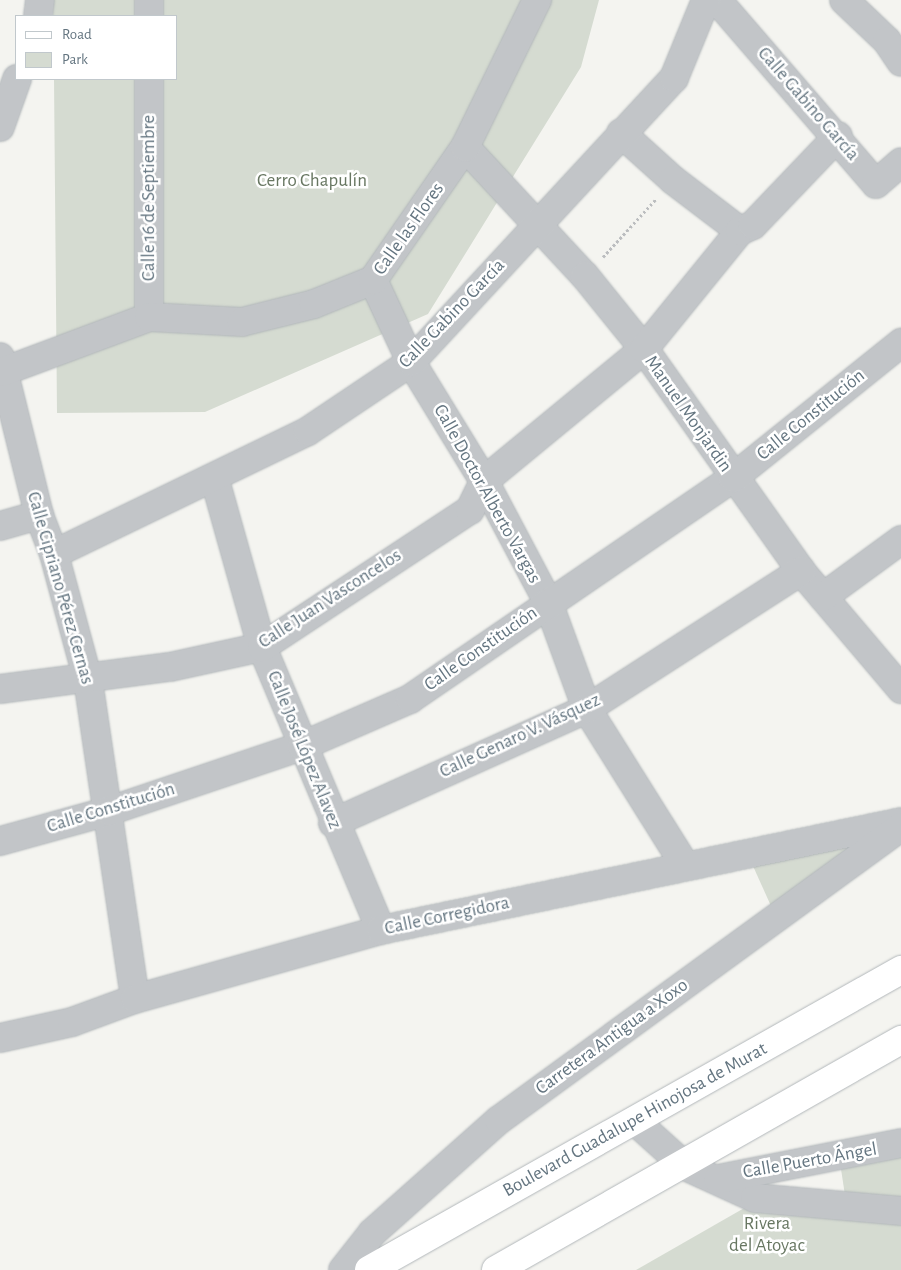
<!DOCTYPE html>
<html>
<head>
<meta charset="utf-8">
<style>
	body { margin:0 }
	#map { position:relative; width:901px; height:1270px; overflow:hidden; background:#f4f4f0; font-family:"Alegreya Sans",sans-serif }
	div>[style] { position:absolute }
	.green>* { inset:0; background:#d5dbd1 }
	.path>* { height:3px; margin-top:-1.5px; transform-origin:0; background:repeating-linear-gradient(90deg,#bbbdbf 0 2.5px,transparent 0 5px) }
	.roads { filter:drop-shadow(0 0 1px #b2b7ba) drop-shadow(0 0 1px #b2b7ba) }
	.minor>* { height:28px; margin:-14px; padding:0 14px; transform-origin:14px; border-radius:14px; background:#c2c5c8 }
	.major>* { height:28px; margin:-14px; padding:0 14px; transform-origin:14px; border-radius:14px; background:#fff }
	span { translate:-50% -50%; white-space:nowrap; text-align:center; line-height:1.15; -webkit-text-stroke:5px #fff; paint-order:stroke }
	.street-label { font-size:19px; color:#647580 }
	.park-label { font-size:19px; color:#687762 }
	.legend { position:absolute; left:15px; top:15px; width:162px; height:65px; box-sizing:border-box; background:#fff; border:1px solid #c1c8cc; margin:0; padding:6px 9px; list-style:none; font-size:15px; color:#647580 }
	.legend li { display:flex; align-items:center; gap:10px; height:25px }
	.legend b { width:25px; border:1px solid #c1c8cc }
</style>
</head>
<body>
<div id="map">
	<div class="green">
		<i style="clip-path:polygon(53px 0,599px 0,581px 67px,428px 314px,205px 412px,57px 413px,54px 79px,176px 79px,176px 16px,53px 16px)"></i>
		<i style="clip-path:polygon(901px 818px,780px 926px,744px 846px)"></i>
		<i style="clip-path:polygon(901px 1157px,901px 1208px,846px 1202px,841px 1169px)"></i>
		<i style="clip-path:polygon(760px 1199px,901px 1217px,901px 1270px,636px 1270px)"></i>
	</div>
	<div class="path">
		<i style="left:603px;top:257px;width:79px;rotate:-47.6deg"></i>
	</div>
	<div class="roads">
		<div class="minor">
			<i style="left:149px;top:0;width:16px;rotate:90deg"></i>
			<i style="left:717px;top:0;width:243px;rotate:49.2deg"></i>
			<i style="left:876px;top:184px;width:33px;rotate:-41deg"></i>
			<i style="left:844px;top:0;width:59px;rotate:43.6deg"></i>
			<i style="left:887px;top:41px;width:25px;rotate:56deg"></i>
			<i style="left:38px;top:16px;width:16px;rotate:-83deg"></i>
			<i style="left:149px;top:79px;width:238px;rotate:90deg"></i>
			<i style="left:0;top:127px;width:51px;rotate:-70.5deg"></i>
			<i style="left:621px;top:133px;width:70px;rotate:42.1deg"></i>
			<i style="left:673px;top:180px;width:84px;rotate:37.3deg"></i>
			<i style="left:465px;top:147px;width:176px;rotate:47.1deg"></i>
			<i style="left:585px;top:276px;width:94px;rotate:51.1deg"></i>
			<i style="left:644px;top:349px;width:272px;rotate:54.7deg"></i>
			<i style="left:801px;top:571px;width:155px;rotate:49.7deg"></i>
			<i style="left:373px;top:280px;width:90px;rotate:65.1deg"></i>
			<i style="left:411px;top:362px;width:140px;rotate:58.5deg"></i>
			<i style="left:484px;top:481px;width:137px;rotate:62.1deg"></i>
			<i style="left:548px;top:602px;width:114px;rotate:70deg"></i>
			<i style="left:587px;top:709px;width:184px;rotate:57.9deg"></i>
			<i style="left:0;top:357px;width:163px;rotate:76.1deg"></i>
			<i style="left:39px;top:515px;width:42px;rotate:69deg"></i>
			<i style="left:54px;top:554px;width:131px;rotate:74.9deg"></i>
			<i style="left:88px;top:680px;width:322px;rotate:81.6deg"></i>
			<i style="left:2px;top:372px;width:157px;rotate:-20.5deg"></i>
			<i style="left:149px;top:317px;width:93px;rotate:3.1deg"></i>
			<i style="left:242px;top:322px;width:74px;rotate:-14deg"></i>
			<i style="left:314px;top:304px;width:64px;rotate:-22.1deg"></i>
			<i style="left:373px;top:280px;width:162px;rotate:-55.3deg"></i>
			<i style="left:465px;top:147px;width:164px;rotate:-63.9deg"></i>
			<i style="left:215px;top:480px;width:173px;rotate:74.3deg"></i>
			<i style="left:262px;top:647px;width:307px;rotate:67.2deg"></i>
			<i style="left:0;top:526px;width:41px;rotate:-15.8deg"></i>
			<i style="left:54px;top:554px;width:282px;rotate:-25.8deg"></i>
			<i style="left:308px;top:431px;width:124px;rotate:-33.8deg"></i>
			<i style="left:411px;top:362px;width:387px;rotate:-47.2deg"></i>
			<i style="left:674px;top:78px;width:84px;rotate:-67.7deg"></i>
			<i style="left:823px;top:597px;width:97px;rotate:-36.2deg"></i>
			<i style="left:0;top:689px;width:171px;rotate:-7.4deg"></i>
			<i style="left:170px;top:667px;width:94px;rotate:-12.3deg"></i>
			<i style="left:262px;top:647px;width:249px;rotate:-33.4deg"></i>
			<i style="left:470px;top:510px;width:32px;rotate:-64deg"></i>
			<i style="left:484px;top:481px;width:207px;rotate:-39.5deg"></i>
			<i style="left:644px;top:349px;width:152px;rotate:-50.9deg"></i>
			<i style="left:740px;top:231px;width:14px;rotate:-25deg"></i>
			<i style="left:753px;top:225px;width:123px;rotate:-46.3deg"></i>
			<i style="left:333px;top:823px;width:278px;rotate:-24.2deg"></i>
			<i style="left:587px;top:709px;width:255px;rotate:-32.8deg"></i>
			<i style="left:0;top:841px;width:113px;rotate:-15.4deg"></i>
			<i style="left:109px;top:811px;width:204px;rotate:-18.6deg"></i>
			<i style="left:302px;top:746px;width:118px;rotate:-23.5deg"></i>
			<i style="left:410px;top:699px;width:391px;rotate:-34.4deg"></i>
			<i style="left:733px;top:478px;width:216px;rotate:-38.8deg"></i>
			<i style="left:0;top:1038px;width:74px;rotate:-12.5deg"></i>
			<i style="left:72px;top:1022px;width:67px;rotate:-20.1deg"></i>
			<i style="left:135px;top:999px;width:255px;rotate:-15.7deg"></i>
			<i style="left:381px;top:930px;width:531px;rotate:-11.73deg"></i>
			<i style="left:635px;top:1121px;width:67px;rotate:42deg"></i>
			<i style="left:685px;top:1166px;width:77px;rotate:24.6deg"></i>
			<i style="left:755px;top:1198px;width:147px;rotate:5.1deg"></i>
			<i style="left:718px;top:1179px;width:187px;rotate:-11.1deg"></i>
			<i style="left:343px;top:1270px;width:47px;rotate:-51.9deg"></i>
			<i style="left:372px;top:1233px;width:170px;rotate:-41.7deg"></i>
			<i style="left:499px;top:1120px;width:497px;rotate:-36.1deg"></i>
		</div>
		<div class="major">
			<i style="left:369px;top:1270px;width:611px;rotate:-29.42deg"></i>
			<i style="left:496px;top:1270px;width:466px;rotate:-29.6deg"></i>
		</div>
	</div>
	<div class="street-label">
		<span style="left:808px;top:104px;rotate:49deg">Calle Gabino García</span>
		<span style="left:149px;top:198px;rotate:-90deg">Calle 16 de Septiembre</span>
		<span style="left:409px;top:229px;rotate:-55deg">Calle las Flores</span>
		<span style="left:452px;top:314px;rotate:-46deg">Calle Gabino García</span>
		<span style="left:688px;top:414px;rotate:55deg">Manuel Monjardin</span>
		<span style="left:811px;top:415px;rotate:-39deg">Calle Constitución</span>
		<span style="left:487px;top:494px;rotate:61deg">Calle Doctor Alberto Vargas</span>
		<span style="left:60px;top:588px;rotate:74deg">Calle Cipriano Pérez Cernas</span>
		<span style="left:330px;top:599px;rotate:-33deg">Calle Juan Vasconcelos</span>
		<span style="left:481px;top:649px;rotate:-35deg">Calle Constitución</span>
		<span style="left:520px;top:736px;rotate:-25deg">Calle Genaro V. Vásquez</span>
		<span style="left:304px;top:750px;rotate:68deg">Calle José López Alavez</span>
		<span style="left:111px;top:808px;rotate:-17deg">Calle Constitución</span>
		<span style="left:447px;top:916px;rotate:-12deg">Calle Corregidora</span>
		<span style="left:612px;top:1037px;rotate:-36deg">Carretera Antigua a Xoxo</span>
		<span style="left:635px;top:1120px;rotate:-29deg">Boulevard Guadalupe Hinojosa de Murat</span>
		<span style="left:810px;top:1161px;rotate:-10deg">Calle Puerto Ángel</span>
	</div>
	<div class="park-label">
		<span style="left:312px;top:181px">Cerro Chapulín</span>
		<span style="left:767px;top:1235px">Rivera<br>del Atoyac</span>
	</div>
	<ul class="legend">
	<li><b style="height:6px;background:#fff"></b>Road</li>
	<li><b style="height:14px;background:#d5dbd1"></b>Park</li>
	</ul>
</div>
</body>
</html>
